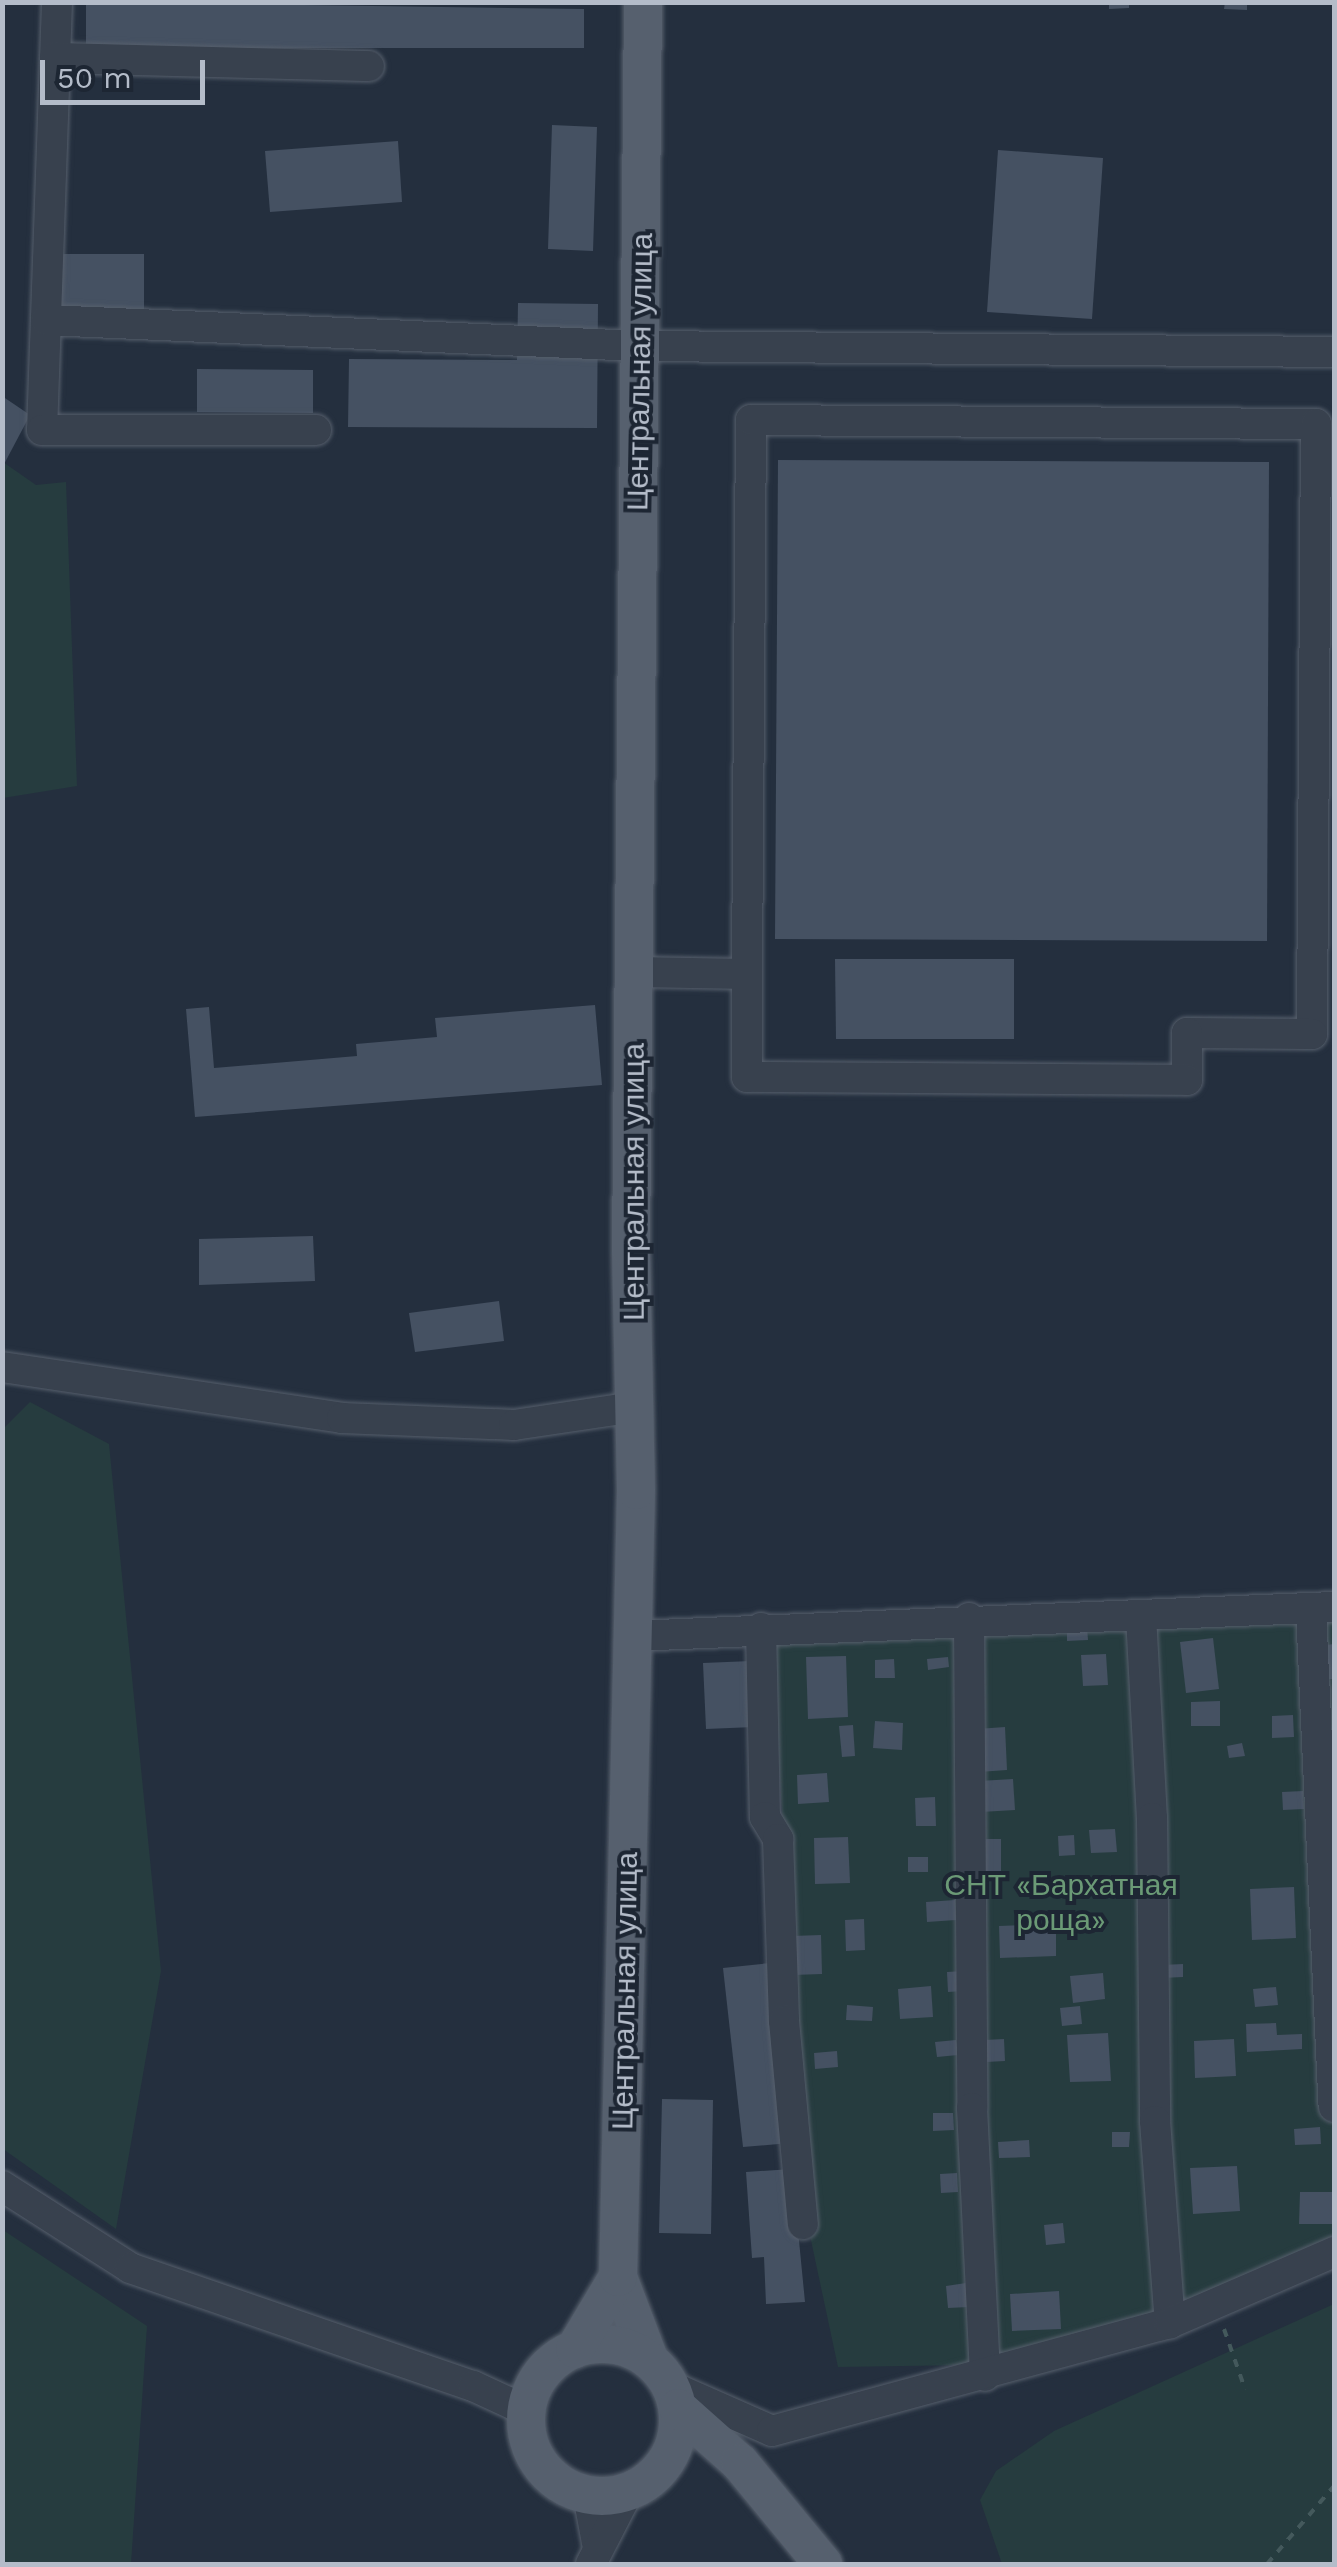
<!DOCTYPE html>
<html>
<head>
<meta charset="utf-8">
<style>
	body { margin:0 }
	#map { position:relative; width:1337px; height:2567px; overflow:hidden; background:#242f3e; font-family:"Work Sans",sans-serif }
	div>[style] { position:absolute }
	.green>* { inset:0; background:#263c3f }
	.building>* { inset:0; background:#455162 }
	.path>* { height:4px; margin-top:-2px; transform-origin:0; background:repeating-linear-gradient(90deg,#44595c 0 8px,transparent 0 16px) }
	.roads { filter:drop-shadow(0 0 2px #565f6c) drop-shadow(0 0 2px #565f6c) }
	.minor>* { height:30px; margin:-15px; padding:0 15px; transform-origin:15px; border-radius:15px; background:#38414e }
	.major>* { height:38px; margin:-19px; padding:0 19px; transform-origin:19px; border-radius:19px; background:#56606e }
	.major>.ring { margin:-19px; padding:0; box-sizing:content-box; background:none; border:38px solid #56606e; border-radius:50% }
	span { translate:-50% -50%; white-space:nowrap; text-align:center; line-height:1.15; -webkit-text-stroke:8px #1d2633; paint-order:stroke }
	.street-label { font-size:30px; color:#b4bcc9 }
	.park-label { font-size:30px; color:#6b9a76 }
	.frame { position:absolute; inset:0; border:5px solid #b4bcc9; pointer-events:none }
	.scale { position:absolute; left:40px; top:60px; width:165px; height:45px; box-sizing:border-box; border:5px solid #b4bcc9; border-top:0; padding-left:12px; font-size:30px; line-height:35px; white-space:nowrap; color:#b4bcc9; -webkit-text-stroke:8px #1d2633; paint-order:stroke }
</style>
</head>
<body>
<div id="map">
	<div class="green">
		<i style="clip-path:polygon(3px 462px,36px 485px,66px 482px,77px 786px,3px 798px)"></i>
		<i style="clip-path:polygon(30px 1402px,109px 1444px,161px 1971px,116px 2229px,3px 2149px,2px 1430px)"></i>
		<i style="clip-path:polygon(1334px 1619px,1334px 2236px,1144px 2318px,969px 2365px,838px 2367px,809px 2231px,771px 1640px)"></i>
		<i style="clip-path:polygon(3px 2230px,147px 2326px,131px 2564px,3px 2564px)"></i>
		<i style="clip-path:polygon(1334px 2304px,1334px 2564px,1002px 2564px,980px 2500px,996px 2471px,1054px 2431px)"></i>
	</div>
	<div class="building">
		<i style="clip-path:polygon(86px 2px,584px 9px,584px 48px,86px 48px)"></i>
		<i style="clip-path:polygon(1109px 2px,1129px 2px,1129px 8px,1109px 9px)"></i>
		<i style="clip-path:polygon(1225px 2px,1247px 2px,1247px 10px,1224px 9px)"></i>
		<i style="clip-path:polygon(552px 125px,597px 127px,593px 251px,548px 249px)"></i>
		<i style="clip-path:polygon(398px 141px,402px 202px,270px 212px,265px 151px)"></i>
		<i style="clip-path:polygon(998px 150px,1103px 158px,1092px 319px,987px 312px)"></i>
		<i style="clip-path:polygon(59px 254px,144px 254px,144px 318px,59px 317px)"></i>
		<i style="clip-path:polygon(518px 303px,598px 304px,597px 428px,348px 427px,349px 359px,517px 360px)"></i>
		<i style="clip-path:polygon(197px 369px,313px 370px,313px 413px,197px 412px)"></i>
		<i style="clip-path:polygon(2px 396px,30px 415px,2px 468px)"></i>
		<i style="clip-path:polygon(778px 460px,1269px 462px,1267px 941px,775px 939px)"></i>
		<i style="clip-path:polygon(835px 959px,1014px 959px,1014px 1039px,836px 1039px)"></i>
		<i style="clip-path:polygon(595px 1005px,602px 1085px,195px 1117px,186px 1009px,209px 1007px,214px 1068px,357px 1056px,356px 1044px,437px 1037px,435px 1018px)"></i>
		<i style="clip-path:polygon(313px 1236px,315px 1281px,199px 1285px,199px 1239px)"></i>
		<i style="clip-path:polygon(499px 1301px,504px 1341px,415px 1352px,409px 1313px)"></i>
		<i style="clip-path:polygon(1067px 1627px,1087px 1627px,1088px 1640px,1067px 1641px)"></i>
		<i style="clip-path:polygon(1213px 1638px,1219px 1689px,1186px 1693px,1180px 1642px)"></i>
		<i style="clip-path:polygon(1334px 1644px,1334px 1679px,1328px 1679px,1326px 1645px)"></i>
		<i style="clip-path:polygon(1106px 1654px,1108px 1685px,1083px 1686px,1081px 1655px)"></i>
		<i style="clip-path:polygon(846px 1656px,848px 1717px,808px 1719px,806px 1657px)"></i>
		<i style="clip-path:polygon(948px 1657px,949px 1667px,928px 1670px,927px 1659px)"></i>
		<i style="clip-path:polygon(894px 1659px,895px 1678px,875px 1678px,875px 1660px)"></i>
		<i style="clip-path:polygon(751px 1661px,754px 1727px,706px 1729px,703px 1663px)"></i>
		<i style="clip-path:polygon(1220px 1701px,1220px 1726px,1191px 1726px,1191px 1702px)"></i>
		<i style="clip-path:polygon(1293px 1715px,1294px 1737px,1272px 1738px,1272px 1716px)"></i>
		<i style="clip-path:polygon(875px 1721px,903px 1723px,902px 1750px,873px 1748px)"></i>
		<i style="clip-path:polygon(853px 1725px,855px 1756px,842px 1757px,839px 1726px)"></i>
		<i style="clip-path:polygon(1005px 1727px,1007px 1770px,979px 1772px,977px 1729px)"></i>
		<i style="clip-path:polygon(1242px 1743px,1245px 1756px,1229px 1758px,1227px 1746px)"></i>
		<i style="clip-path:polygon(827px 1773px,829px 1802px,798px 1804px,797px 1775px)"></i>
		<i style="clip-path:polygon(1013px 1779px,1015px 1810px,981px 1812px,979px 1781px)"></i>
		<i style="clip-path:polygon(1303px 1791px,1304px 1809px,1283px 1810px,1282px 1792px)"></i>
		<i style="clip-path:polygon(935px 1797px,936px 1826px,916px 1826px,915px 1798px)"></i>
		<i style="clip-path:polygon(1115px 1829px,1117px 1852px,1091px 1853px,1089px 1830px)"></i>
		<i style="clip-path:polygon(1074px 1835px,1075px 1855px,1059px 1856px,1058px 1836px)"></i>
		<i style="clip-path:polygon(848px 1837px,850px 1883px,815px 1884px,814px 1838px)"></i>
		<i style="clip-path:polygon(978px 1839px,1001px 1839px,1001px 1876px,977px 1876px)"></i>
		<i style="clip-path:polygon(908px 1857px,928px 1857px,928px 1872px,908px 1872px)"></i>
		<i style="clip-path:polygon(1294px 1887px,1296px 1938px,1252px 1940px,1250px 1889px)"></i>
		<i style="clip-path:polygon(955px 1900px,956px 1920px,927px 1922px,926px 1902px)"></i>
		<i style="clip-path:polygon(864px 1919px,865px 1950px,846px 1951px,845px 1920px)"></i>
		<i style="clip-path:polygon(1056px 1924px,1056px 1956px,1000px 1958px,999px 1926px)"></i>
		<i style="clip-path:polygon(821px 1935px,822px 1974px,793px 1975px,792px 1936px)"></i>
		<i style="clip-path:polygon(770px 1963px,790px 2143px,743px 2147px,723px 1968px)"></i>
		<i style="clip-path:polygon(1183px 1964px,1183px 1977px,1162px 1978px,1162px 1965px)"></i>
		<i style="clip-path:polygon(964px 1971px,964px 1991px,948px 1992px,947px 1972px)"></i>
		<i style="clip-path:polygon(1103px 1973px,1105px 1999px,1073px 2003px,1070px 1976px)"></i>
		<i style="clip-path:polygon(931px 1986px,933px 2017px,900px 2019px,898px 1989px)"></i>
		<i style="clip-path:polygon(1276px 1987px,1278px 2005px,1255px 2007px,1253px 1989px)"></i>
		<i style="clip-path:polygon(847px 2005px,873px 2007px,872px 2021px,846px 2020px)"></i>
		<i style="clip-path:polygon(1080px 2006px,1082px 2024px,1062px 2026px,1060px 2008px)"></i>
		<i style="clip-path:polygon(1276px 2023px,1277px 2035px,1302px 2034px,1302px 2049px,1247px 2052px,1246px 2024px)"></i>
		<i style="clip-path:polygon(1108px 2033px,1111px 2081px,1070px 2082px,1067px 2035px)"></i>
		<i style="clip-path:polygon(1004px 2039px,1005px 2061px,986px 2062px,984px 2040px)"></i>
		<i style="clip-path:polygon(1234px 2039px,1236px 2076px,1195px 2078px,1194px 2041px)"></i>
		<i style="clip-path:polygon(956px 2040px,958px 2055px,937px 2057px,935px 2042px)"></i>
		<i style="clip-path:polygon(837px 2051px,838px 2067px,815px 2069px,814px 2053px)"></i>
		<i style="clip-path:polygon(662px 2099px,713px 2100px,711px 2234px,659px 2233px)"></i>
		<i style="clip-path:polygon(933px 2113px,953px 2113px,954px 2130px,933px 2131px)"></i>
		<i style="clip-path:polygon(1320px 2127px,1321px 2144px,1295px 2145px,1294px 2129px)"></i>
		<i style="clip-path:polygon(1112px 2132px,1130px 2132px,1129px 2147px,1112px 2147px)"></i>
		<i style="clip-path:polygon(1029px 2140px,1030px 2157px,999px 2158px,998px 2142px)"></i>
		<i style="clip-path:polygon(1237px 2166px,1240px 2211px,1193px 2214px,1190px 2168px)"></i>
		<i style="clip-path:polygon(792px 2169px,805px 2302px,766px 2304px,764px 2257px,752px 2258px,746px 2172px)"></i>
		<i style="clip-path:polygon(957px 2173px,958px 2192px,941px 2193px,940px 2174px)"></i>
		<i style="clip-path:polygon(1300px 2192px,1332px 2192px,1332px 2224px,1299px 2224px)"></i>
		<i style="clip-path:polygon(1063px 2223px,1065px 2243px,1046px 2245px,1044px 2225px)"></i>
		<i style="clip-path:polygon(966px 2283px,969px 2307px,948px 2308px,946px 2286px)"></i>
		<i style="clip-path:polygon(1059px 2291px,1061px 2329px,1012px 2331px,1010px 2294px)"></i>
	</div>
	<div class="path">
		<i style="left:1224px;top:2329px;width:64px;rotate:70.7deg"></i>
		<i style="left:1267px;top:2564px;width:103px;rotate:-49.3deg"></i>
	</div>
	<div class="roads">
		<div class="minor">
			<i style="left:57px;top:2px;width:428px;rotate:92deg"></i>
			<i style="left:42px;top:430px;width:274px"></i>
			<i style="left:55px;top:58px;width:314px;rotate:1.5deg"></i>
			<i style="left:46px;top:320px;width:594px;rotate:2.51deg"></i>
			<i style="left:639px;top:346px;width:695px;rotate:0.49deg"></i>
			<i style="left:636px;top:972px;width:111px;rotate:1deg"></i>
			<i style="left:747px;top:974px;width:554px;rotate:-89.59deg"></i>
			<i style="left:751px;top:420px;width:565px;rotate:0.41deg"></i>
			<i style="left:1316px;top:424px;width:610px;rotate:90.38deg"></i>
			<i style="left:1312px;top:1034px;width:125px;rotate:-179.5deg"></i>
			<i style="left:1187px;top:1033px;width:47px;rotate:90deg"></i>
			<i style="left:1187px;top:1080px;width:440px;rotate:-179.6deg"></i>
			<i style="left:747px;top:1077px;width:103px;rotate:-90deg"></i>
			<i style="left:2px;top:1367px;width:344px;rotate:8.5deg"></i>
			<i style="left:342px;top:1418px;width:172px;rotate:2.3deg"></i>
			<i style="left:514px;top:1425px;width:121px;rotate:-8.5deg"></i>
			<i style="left:1311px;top:1609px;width:498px;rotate:87.4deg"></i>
			<i style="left:1141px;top:1616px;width:202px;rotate:86.9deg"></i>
			<i style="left:1152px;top:1818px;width:303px;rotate:89.4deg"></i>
			<i style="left:1155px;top:2121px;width:203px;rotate:85.8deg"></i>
			<i style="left:969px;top:1618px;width:490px;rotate:89.6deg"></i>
			<i style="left:972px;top:2108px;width:268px;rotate:87.2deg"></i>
			<i style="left:761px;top:1628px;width:189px;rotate:88.8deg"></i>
			<i style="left:765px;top:1817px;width:26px;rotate:59deg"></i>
			<i style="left:778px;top:1839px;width:182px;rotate:88.1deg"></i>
			<i style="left:784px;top:2021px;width:204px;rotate:84.7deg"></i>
			<i style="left:633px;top:1636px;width:702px;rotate:-2.37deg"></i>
			<i style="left:2px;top:2186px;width:152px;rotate:32.6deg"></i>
			<i style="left:130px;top:2268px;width:363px;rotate:19deg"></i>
			<i style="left:473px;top:2386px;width:60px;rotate:24.8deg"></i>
			<i style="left:670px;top:2386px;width:111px;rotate:23.8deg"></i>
			<i style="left:772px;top:2431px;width:412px;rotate:-15.2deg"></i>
			<i style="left:1170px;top:2323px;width:179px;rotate:-23.4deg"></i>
			<i style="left:588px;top:2495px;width:54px;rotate:79.3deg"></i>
			<i style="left:591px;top:2564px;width:81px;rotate:-62.8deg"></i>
		</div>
		<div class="major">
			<i style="left:618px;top:2277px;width:88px;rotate:69.3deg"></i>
			<i class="ring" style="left:526px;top:2344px;width:114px;height:114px"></i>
			<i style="left:575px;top:2349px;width:84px;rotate:-59.2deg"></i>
			<i style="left:618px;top:2277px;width:787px;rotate:-88.69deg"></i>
			<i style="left:636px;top:1490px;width:240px;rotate:-91.2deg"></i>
			<i style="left:631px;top:1250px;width:1248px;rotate:-89.45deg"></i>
			<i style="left:678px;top:2408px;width:83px;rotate:41.6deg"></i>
			<i style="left:740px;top:2463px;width:131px;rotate:50.6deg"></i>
		</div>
	</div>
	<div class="street-label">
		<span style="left:640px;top:372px;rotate:-89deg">Центральная улица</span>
		<span style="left:634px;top:1182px;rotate:-90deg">Центральная улица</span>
		<span style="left:625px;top:1991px;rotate:-89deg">Центральная улица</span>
	</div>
	<div class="park-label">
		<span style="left:1061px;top:1902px">СНТ «Бархатная<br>роща»</span>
	</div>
	<div class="frame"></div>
	<div class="scale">50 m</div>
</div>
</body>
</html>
